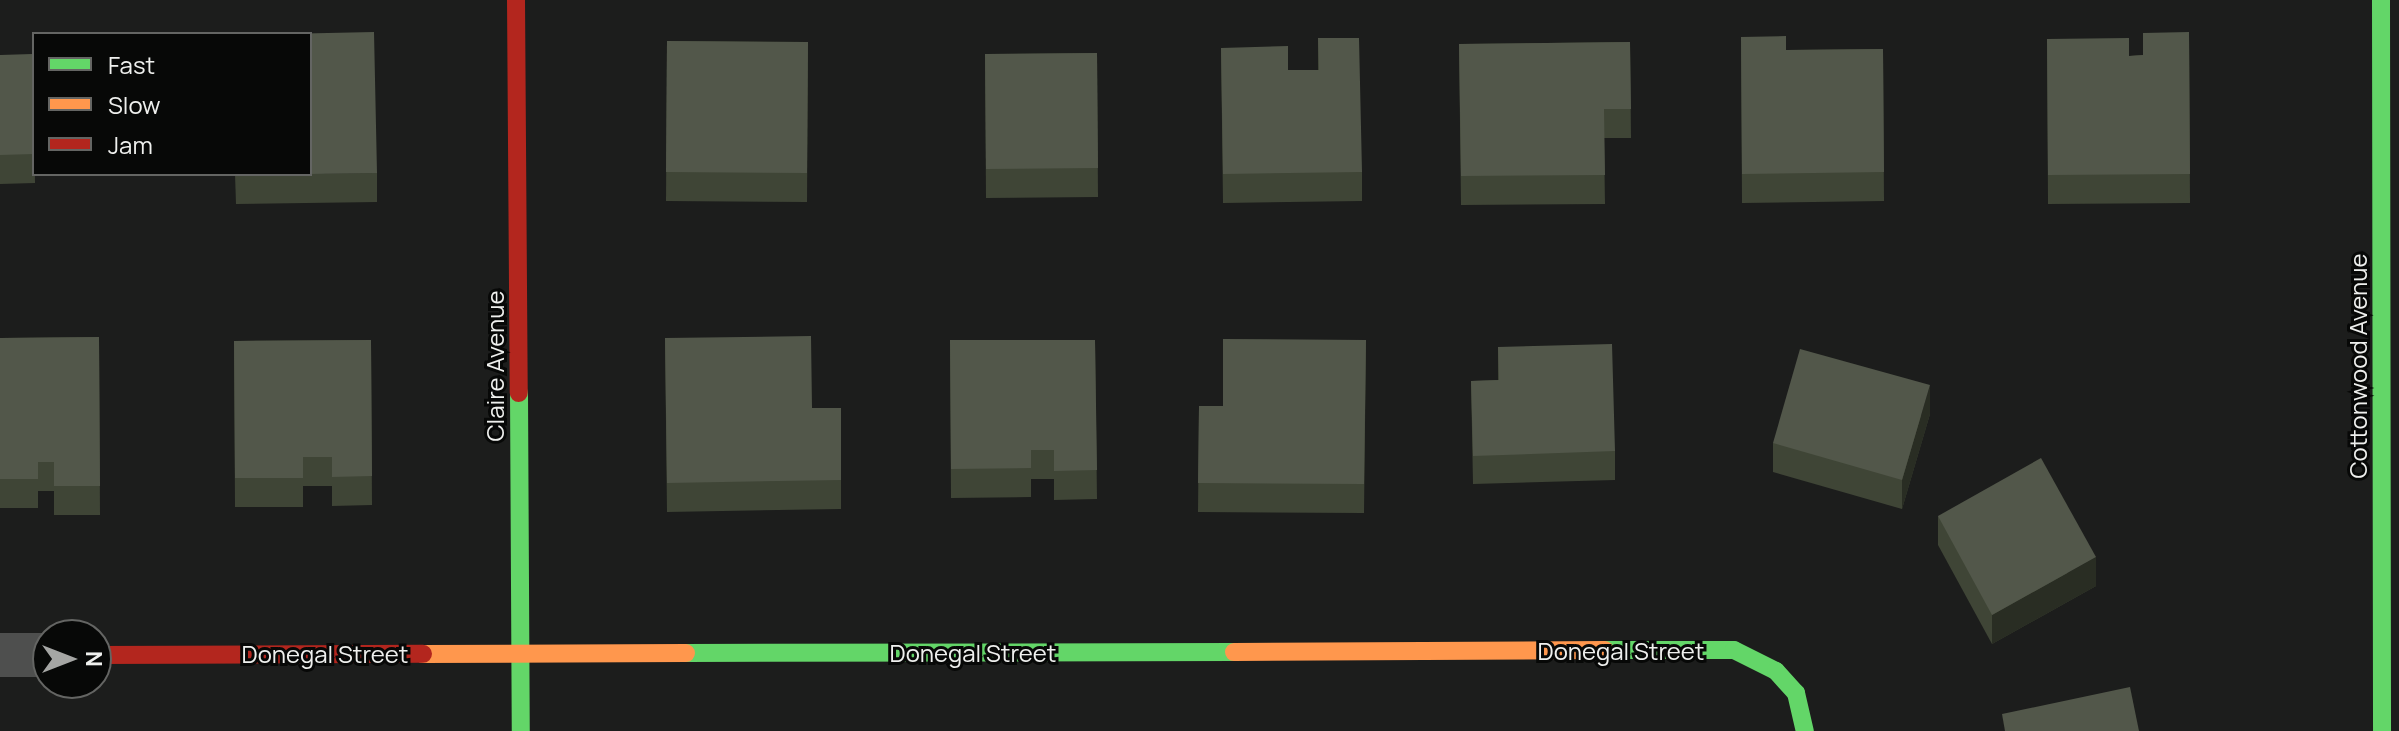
<!DOCTYPE html>
<html>
<head>
<meta charset="utf-8">
<style>
	body { margin:0 }
	#map { position:relative; width:2399px; height:731px; overflow:hidden; background:#1c1d1c; font-family:Manrope,sans-serif }
	div>[style] { position:absolute }
	.street>* { height:44px; margin:-22px; padding:0 22px; transform-origin:22px; border-radius:22px; background:#4e4f4e }
	.fast>* { height:18px; margin:-9px; padding:0 9px; transform-origin:9px; border-radius:9px; background:#63d668 }
	.slow>* { height:18px; margin:-9px; padding:0 9px; transform-origin:9px; border-radius:9px; background:#ff974d }
	.jam>* { height:18px; margin:-9px; padding:0 9px; transform-origin:9px; border-radius:9px; background:#b3261e }
	.wall>* { inset:0; background:#3f4536 }
	.shaded-wall>* { inset:0; background:#292d23 }
	.building>* { inset:0; background:#52574a }
	span { translate:-50% -50%; white-space:nowrap; text-align:center; line-height:1.15; -webkit-text-stroke:6px #070807; paint-order:stroke }
	.street-label { font-size:24px; color:#eff0ee }
	.legend { position:absolute; left:32px; top:32px; width:280px; height:144px; box-sizing:border-box; background:#070807; border:2px solid #646563; margin:0; padding:10px 14px; list-style:none; font-size:24px; color:#eff0ee }
	.legend li { display:flex; align-items:center; gap:16px; height:40px }
	.legend b { width:40px; border:2px solid #646563 }
	.north { position:absolute; left:32px; top:619px; width:80px; height:80px; box-sizing:border-box; background:#070807; border:2px solid #646563; border-radius:50%; rotate:90deg; font-size:22px; font-weight:700; line-height:32px; text-align:center; color:#eff0ee }
	.north::after { content:''; display:block; margin:auto; width:28px; height:36px; background:#a5a6a4; clip-path:polygon(50% 0,100% 100%,50% 72%,0 100%) }
</style>
</head>
<body>
<div id="map">
	<div class="street">
		<i style="left:0;top:655px;width:48px"></i>
	</div>
	<div class="fast">
		<i style="left:2381px;top:0;width:731px;rotate:89.92deg"></i>
		<i style="left:519px;top:393px;width:338px;rotate:89.7deg"></i>
		<i style="left:1605px;top:650px;width:129px"></i>
		<i style="left:1734px;top:650px;width:47px;rotate:26.6deg"></i>
		<i style="left:1776px;top:671px;width:30px;rotate:48deg"></i>
		<i style="left:1796px;top:693px;width:39px;rotate:77deg"></i>
		<i style="left:686px;top:653px;width:548px;rotate:-0.1deg"></i>
	</div>
	<div class="slow">
		<i style="left:1234px;top:652px;width:371px;rotate:-0.3deg"></i>
		<i style="left:423px;top:654px;width:263px;rotate:-0.2deg"></i>
	</div>
	<div class="jam">
		<i style="left:516px;top:0;width:393px;rotate:89.6deg"></i>
		<i style="left:96px;top:655px;width:327px;rotate:-0.2deg"></i>
	</div>
	<div class="wall">
		<i style="clip-path:polygon(2189px 32px,2190px 203px,2048px 204px,2047px 39px,2129px 56px,2143px 55px)"></i>
		<i style="clip-path:polygon(1741px 37px,1786px 50px,1883px 49px,1884px 201px,1742px 203px)"></i>
		<i style="clip-path:polygon(1318px 38px,1362px 172px,1362px 201px,1223px 203px,1221px 48px,1288px 70px,1318px 70px)"></i>
		<i style="clip-path:polygon(667px 41px,808px 42px,807px 202px,666px 201px)"></i>
		<i style="clip-path:polygon(1630px 42px,1631px 138px,1604px 138px,1605px 204px,1461px 205px,1459px 44px)"></i>
		<i style="clip-path:polygon(1097px 53px,1098px 197px,986px 198px,985px 54px)"></i>
		<i style="clip-path:polygon(0 55px,34px 118px,35px 183px,0 184px)"></i>
		<i style="clip-path:polygon(377px 173px,377px 202px,236px 204px,235px 174px)"></i>
		<i style="clip-path:polygon(99px 337px,100px 515px,54px 515px,54px 491px,38px 491px,38px 508px,0 508px,0 338px)"></i>
		<i style="clip-path:polygon(665px 338px,812px 408px,841px 408px,841px 509px,667px 512px)"></i>
		<i style="clip-path:polygon(371px 340px,372px 505px,332px 506px,332px 486px,303px 486px,303px 507px,235px 507px,234px 341px)"></i>
		<i style="clip-path:polygon(950px 340px,1095px 340px,1097px 499px,1054px 500px,1054px 479px,1031px 479px,1031px 497px,951px 498px)"></i>
		<i style="clip-path:polygon(1366px 340px,1364px 513px,1198px 512px,1199px 406px,1223px 406px)"></i>
		<i style="clip-path:polygon(1498px 347px,1615px 451px,1615px 480px,1473px 484px,1471px 381px,1498px 380px)"></i>
		<i style="clip-path:polygon(1930px 414px,1902px 509px,1773px 472px,1773px 443px)"></i>
		<i style="clip-path:polygon(1938px 516px,2096px 586px,1992px 644px,1938px 545px)"></i>
	</div>
	<div class="shaded-wall">
		<i style="clip-path:polygon(1930px 385px,1930px 414px,1902px 509px,1902px 480px)"></i>
		<i style="clip-path:polygon(2096px 557px,2096px 586px,1992px 644px,1992px 615px)"></i>
	</div>
	<div class="building">
		<i style="clip-path:polygon(374px 32px,377px 173px,236px 175px,236px 174px,310px 174px,310px 34px,281px 34px)"></i>
		<i style="clip-path:polygon(2189px 32px,2190px 174px,2048px 175px,2047px 39px,2129px 38px,2129px 56px,2143px 55px,2143px 33px)"></i>
		<i style="clip-path:polygon(1786px 36px,1786px 50px,1883px 49px,1884px 172px,1742px 174px,1741px 37px)"></i>
		<i style="clip-path:polygon(1318px 38px,1359px 38px,1362px 172px,1223px 174px,1221px 48px,1288px 46px,1288px 70px,1319px 70px)"></i>
		<i style="clip-path:polygon(667px 41px,808px 42px,807px 173px,666px 172px)"></i>
		<i style="clip-path:polygon(1630px 42px,1631px 109px,1604px 109px,1605px 175px,1461px 176px,1459px 44px)"></i>
		<i style="clip-path:polygon(1097px 53px,1098px 168px,986px 169px,985px 54px)"></i>
		<i style="clip-path:polygon(32px 54px,34px 154px,0 155px,0 55px)"></i>
		<i style="clip-path:polygon(811px 336px,812px 408px,841px 408px,841px 480px,667px 483px,665px 338px)"></i>
		<i style="clip-path:polygon(99px 337px,100px 486px,54px 486px,54px 462px,38px 462px,38px 479px,0 479px,0 338px)"></i>
		<i style="clip-path:polygon(1223px 339px,1366px 340px,1364px 484px,1198px 483px,1199px 406px,1223px 406px)"></i>
		<i style="clip-path:polygon(371px 340px,372px 476px,332px 477px,332px 457px,303px 457px,303px 478px,235px 478px,234px 341px)"></i>
		<i style="clip-path:polygon(950px 340px,1095px 340px,1097px 470px,1054px 471px,1054px 450px,1031px 450px,1031px 468px,951px 469px)"></i>
		<i style="clip-path:polygon(1612px 344px,1615px 451px,1473px 456px,1471px 381px,1499px 380px,1498px 347px)"></i>
		<i style="clip-path:polygon(1800px 349px,1930px 385px,1902px 480px,1773px 443px)"></i>
		<i style="clip-path:polygon(2041px 458px,2096px 557px,1992px 615px,1938px 516px)"></i>
		<i style="clip-path:polygon(2130px 687px,2139px 731px,2005px 731px,2002px 714px)"></i>
	</div>
	<div class="street-label">
		<span style="left:495px;top:366px;rotate:-90deg">Claire Avenue</span>
		<span style="left:2358px;top:366px;rotate:-90deg">Cottonwood Avenue</span>
		<span style="left:1621px;top:651px">Donegal Street</span>
		<span style="left:973px;top:653px">Donegal Street</span>
		<span style="left:325px;top:654px">Donegal Street</span>
	</div>
	<ul class="legend">
	<li><b style="height:10px;background:#63d668"></b>Fast</li>
	<li><b style="height:10px;background:#ff974d"></b>Slow</li>
	<li><b style="height:10px;background:#b3261e"></b>Jam</li>
	</ul>
	<div class="north">N</div>
</div>
</body>
</html>
